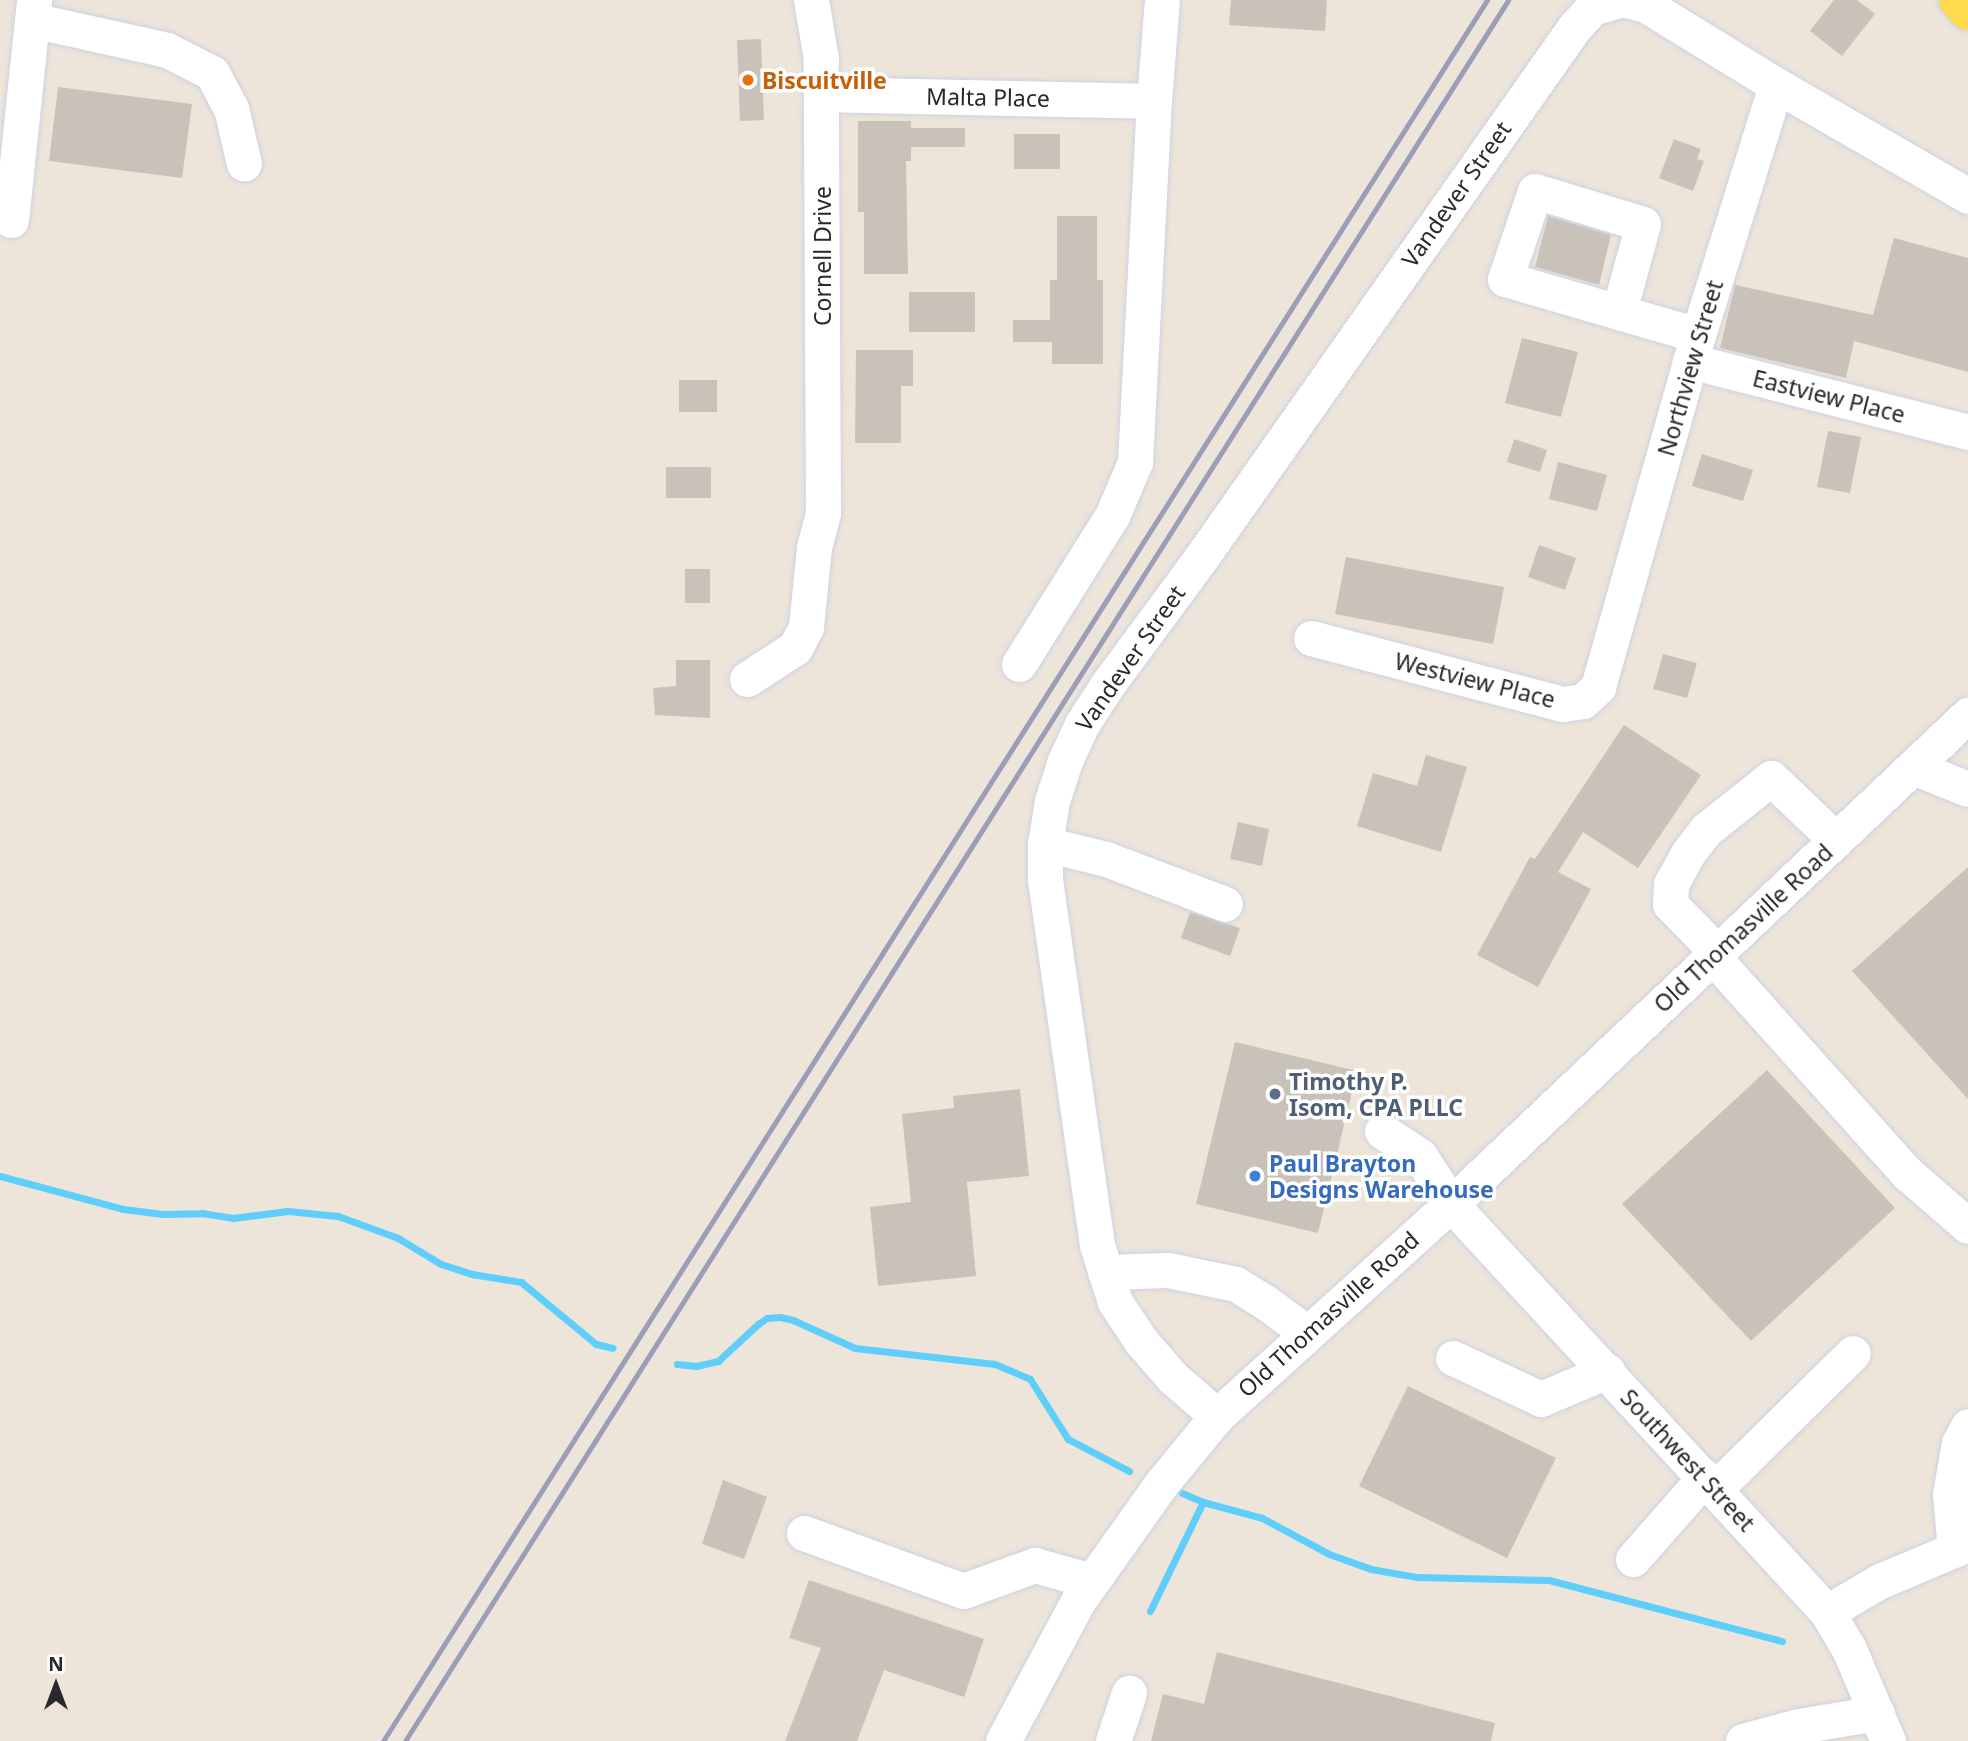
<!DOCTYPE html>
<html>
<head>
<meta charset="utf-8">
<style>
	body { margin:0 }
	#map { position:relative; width:1968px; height:1741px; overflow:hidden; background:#ede5d9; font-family:"Noto Sans",sans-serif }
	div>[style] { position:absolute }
	.stream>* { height:7px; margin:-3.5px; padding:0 3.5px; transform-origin:3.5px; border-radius:3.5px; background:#5fcefb }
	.building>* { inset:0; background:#c8c2b9 }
	.roads { filter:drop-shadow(0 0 2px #ced1e4) drop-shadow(0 0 2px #ced1e4) }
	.minor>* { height:35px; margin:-17.5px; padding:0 17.5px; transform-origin:17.5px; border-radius:17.5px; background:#fff }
	.major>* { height:38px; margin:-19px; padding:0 19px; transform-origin:19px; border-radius:19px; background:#ffda4c }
	.rail>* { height:5px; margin:-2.5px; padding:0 2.5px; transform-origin:2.5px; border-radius:2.5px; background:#9b9eb6 }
	.dots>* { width:19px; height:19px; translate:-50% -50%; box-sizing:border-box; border:4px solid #fff; border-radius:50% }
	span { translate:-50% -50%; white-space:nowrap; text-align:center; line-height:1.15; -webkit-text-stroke:7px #fff; paint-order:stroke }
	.food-label { font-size:23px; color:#c56008; font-weight:700 }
	.left { translate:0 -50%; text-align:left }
	.street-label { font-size:23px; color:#292929 }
	.service-label { font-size:23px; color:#4e5e75; font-weight:700 }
	.shop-label { font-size:23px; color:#366cbe; font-weight:700 }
	.north { position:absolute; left:21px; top:1650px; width:70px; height:70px; -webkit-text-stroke:5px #fff; paint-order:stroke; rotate:0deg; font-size:19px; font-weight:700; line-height:28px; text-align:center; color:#292929 }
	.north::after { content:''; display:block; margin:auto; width:24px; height:32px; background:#292929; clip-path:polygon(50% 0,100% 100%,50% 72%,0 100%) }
</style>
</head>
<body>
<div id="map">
	<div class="stream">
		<i style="left:0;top:1176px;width:127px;rotate:15deg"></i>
		<i style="left:123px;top:1209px;width:40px;rotate:7.1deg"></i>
		<i style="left:163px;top:1214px;width:39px;rotate:-1deg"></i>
		<i style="left:202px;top:1213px;width:31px;rotate:9deg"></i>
		<i style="left:233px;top:1218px;width:55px;rotate:-7.3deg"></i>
		<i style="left:288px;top:1211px;width:50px;rotate:5.7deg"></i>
		<i style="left:338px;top:1216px;width:64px;rotate:20.1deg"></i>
		<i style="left:398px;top:1238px;width:50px;rotate:31.2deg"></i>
		<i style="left:441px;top:1264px;width:33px;rotate:18deg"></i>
		<i style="left:472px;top:1274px;width:50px;rotate:9.3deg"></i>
		<i style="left:521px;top:1282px;width:97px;rotate:39.6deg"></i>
		<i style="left:596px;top:1344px;width:17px;rotate:13deg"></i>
		<i style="left:677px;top:1364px;width:19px;rotate:6deg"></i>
		<i style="left:696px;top:1366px;width:23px;rotate:-13deg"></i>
		<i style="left:718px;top:1361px;width:54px;rotate:-42.8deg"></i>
		<i style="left:758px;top:1324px;width:11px;rotate:-34deg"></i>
		<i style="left:767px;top:1318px;width:13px;rotate:-4deg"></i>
		<i style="left:780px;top:1317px;width:13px;rotate:13deg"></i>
		<i style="left:793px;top:1320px;width:68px;rotate:24.3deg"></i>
		<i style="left:855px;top:1348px;width:141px;rotate:6.5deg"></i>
		<i style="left:995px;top:1364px;width:38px;rotate:23deg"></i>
		<i style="left:1030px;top:1379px;width:71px;rotate:57.7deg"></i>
		<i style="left:1068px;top:1439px;width:69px;rotate:27.7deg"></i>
		<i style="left:1182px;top:1493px;width:23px;rotate:23deg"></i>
		<i style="left:1203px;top:1502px;width:61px;rotate:15.2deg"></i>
		<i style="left:1262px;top:1518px;width:76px;rotate:28.2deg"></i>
		<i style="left:1329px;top:1554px;width:45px;rotate:19.7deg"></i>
		<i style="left:1371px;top:1569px;width:47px;rotate:9.9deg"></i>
		<i style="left:1417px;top:1577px;width:132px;rotate:1.3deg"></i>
		<i style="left:1549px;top:1580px;width:241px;rotate:14.7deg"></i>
		<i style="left:1150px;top:1611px;width:121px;rotate:-64.1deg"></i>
	</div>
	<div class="building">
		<i style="clip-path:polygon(1231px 0,1327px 0,1325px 31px,1229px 25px)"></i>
		<i style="clip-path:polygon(1834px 0,1857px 0,1875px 14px,1842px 56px,1810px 31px)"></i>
		<i style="clip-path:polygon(761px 39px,764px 120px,740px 121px,737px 40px)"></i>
		<i style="clip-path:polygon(58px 87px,192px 104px,182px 178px,49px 161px)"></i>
		<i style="clip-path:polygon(858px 121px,911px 121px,911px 128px,965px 128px,965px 147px,911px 147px,911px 161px,906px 161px,908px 274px,864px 274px,864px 212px,858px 212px)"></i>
		<i style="clip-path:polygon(1014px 134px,1060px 134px,1060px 169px,1014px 169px)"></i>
		<i style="clip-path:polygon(1674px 139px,1701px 149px,1697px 159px,1704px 161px,1693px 191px,1659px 178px)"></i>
		<i style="clip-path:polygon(1057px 216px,1097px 216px,1097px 280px,1103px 280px,1103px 364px,1052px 364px,1052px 342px,1013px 342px,1013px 320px,1050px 320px,1050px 280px,1057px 280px)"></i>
		<i style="clip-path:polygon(1548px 216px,1611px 235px,1599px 285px,1535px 267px)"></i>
		<i style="clip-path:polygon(1894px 238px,1968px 258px,1968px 372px,1854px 341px,1846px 378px,1720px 348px,1735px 285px,1873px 315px)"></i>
		<i style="clip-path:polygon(909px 292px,975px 292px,975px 332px,909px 332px)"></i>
		<i style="clip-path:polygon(1522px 338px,1578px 352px,1561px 417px,1505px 403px)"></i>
		<i style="clip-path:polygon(856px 350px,913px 350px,913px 386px,901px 386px,901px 443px,855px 443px)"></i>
		<i style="clip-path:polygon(679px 380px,717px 380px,717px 412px,679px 412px)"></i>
		<i style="clip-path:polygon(1828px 431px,1861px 437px,1850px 493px,1817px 487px)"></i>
		<i style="clip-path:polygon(1514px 439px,1547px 450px,1540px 472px,1507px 462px)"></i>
		<i style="clip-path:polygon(1702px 454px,1753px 470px,1743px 501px,1692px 486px)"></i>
		<i style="clip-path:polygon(1558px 462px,1607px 475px,1597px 511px,1549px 499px)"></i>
		<i style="clip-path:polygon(666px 467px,711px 467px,711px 498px,666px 498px)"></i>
		<i style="clip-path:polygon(1539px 545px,1576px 558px,1565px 590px,1528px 577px)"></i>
		<i style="clip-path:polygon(1346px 557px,1504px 587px,1493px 644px,1335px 614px)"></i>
		<i style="clip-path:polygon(685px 569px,710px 569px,710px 603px,685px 603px)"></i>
		<i style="clip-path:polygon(1663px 654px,1697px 663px,1687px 698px,1653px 689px)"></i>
		<i style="clip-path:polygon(676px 660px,710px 660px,710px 718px,655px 715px,653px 688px,676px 686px)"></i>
		<i style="clip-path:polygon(1624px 725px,1701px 775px,1638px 868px,1583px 832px,1558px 872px,1591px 889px,1538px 987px,1477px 955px,1530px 857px,1535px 859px)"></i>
		<i style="clip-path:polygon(1426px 755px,1467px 767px,1441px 852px,1357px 826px,1373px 773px,1417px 786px)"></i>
		<i style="clip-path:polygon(1238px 822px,1269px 829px,1262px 866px,1230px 859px)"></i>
		<i style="clip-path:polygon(1968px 867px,1968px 1099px,1852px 971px)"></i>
		<i style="clip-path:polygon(1190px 912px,1240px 928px,1230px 956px,1181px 938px)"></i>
		<i style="clip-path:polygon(1235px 1042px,1357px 1071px,1318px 1233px,1196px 1204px)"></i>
		<i style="clip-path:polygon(1767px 1070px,1895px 1208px,1751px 1341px,1622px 1204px)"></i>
		<i style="clip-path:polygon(1020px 1089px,1029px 1176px,967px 1182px,976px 1276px,878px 1286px,870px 1207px,911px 1202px,902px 1114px,954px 1108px,953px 1096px)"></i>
		<i style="clip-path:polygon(1408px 1386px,1556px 1458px,1507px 1558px,1359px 1486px)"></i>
		<i style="clip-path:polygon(723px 1480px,767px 1497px,744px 1559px,702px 1544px)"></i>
		<i style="clip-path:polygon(809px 1580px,984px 1639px,964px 1697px,884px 1670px,857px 1741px,785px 1741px,821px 1648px,789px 1638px)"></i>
		<i style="clip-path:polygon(1217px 1652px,1495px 1723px,1491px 1741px,1151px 1741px,1163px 1694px,1204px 1704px)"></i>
	</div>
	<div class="roads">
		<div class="minor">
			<i style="left:1627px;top:0;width:20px;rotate:15deg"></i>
			<i style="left:1646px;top:5px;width:153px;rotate:31.6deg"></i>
			<i style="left:1776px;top:85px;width:222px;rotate:30deg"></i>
			<i style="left:32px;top:20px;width:138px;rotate:12.5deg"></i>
			<i style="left:167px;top:50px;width:51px;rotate:27.1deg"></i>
			<i style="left:212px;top:73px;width:40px;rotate:62deg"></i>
			<i style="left:231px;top:108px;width:57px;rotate:76.9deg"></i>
			<i style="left:822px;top:94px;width:332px;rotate:1.2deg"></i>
			<i style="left:11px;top:220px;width:221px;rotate:-84deg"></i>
			<i style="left:1619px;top:311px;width:90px;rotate:-74.6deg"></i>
			<i style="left:1643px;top:224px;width:113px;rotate:-163deg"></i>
			<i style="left:1535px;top:191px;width:93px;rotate:108.8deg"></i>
			<i style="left:1505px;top:279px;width:201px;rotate:16.2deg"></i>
			<i style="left:1690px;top:361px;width:287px;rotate:14.3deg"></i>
			<i style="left:1311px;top:638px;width:260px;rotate:14.7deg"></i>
			<i style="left:1562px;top:704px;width:21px;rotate:-8deg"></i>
			<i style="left:1583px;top:701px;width:21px;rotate:-43deg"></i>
			<i style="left:1598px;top:687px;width:339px;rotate:-74.2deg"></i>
			<i style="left:1690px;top:361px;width:289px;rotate:-72.7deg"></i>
			<i style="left:1019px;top:664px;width:175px;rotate:-57.9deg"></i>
			<i style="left:1112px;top:516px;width:59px;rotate:-66.9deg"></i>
			<i style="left:1135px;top:462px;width:361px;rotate:-87deg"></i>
			<i style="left:1154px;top:101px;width:101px;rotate:-85.5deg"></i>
			<i style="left:747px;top:679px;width:57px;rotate:-32.9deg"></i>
			<i style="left:795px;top:648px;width:24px;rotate:-62deg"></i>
			<i style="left:806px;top:627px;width:80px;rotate:-84.3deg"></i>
			<i style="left:814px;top:547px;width:35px;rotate:-75deg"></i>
			<i style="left:823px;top:513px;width:454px;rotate:-90.3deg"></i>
			<i style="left:821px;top:59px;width:60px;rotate:-99.6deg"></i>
			<i style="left:1913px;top:767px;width:59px;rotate:21.8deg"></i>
			<i style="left:1045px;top:844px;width:63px;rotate:13.8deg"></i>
			<i style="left:1106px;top:859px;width:127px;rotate:20.7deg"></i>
			<i style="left:1717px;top:952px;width:67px;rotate:-134.4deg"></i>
			<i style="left:1670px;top:904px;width:20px;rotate:-87deg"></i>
			<i style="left:1671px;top:884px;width:35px;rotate:-61deg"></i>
			<i style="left:1688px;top:853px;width:31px;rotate:-52deg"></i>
			<i style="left:1707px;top:829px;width:82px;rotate:-38.6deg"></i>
			<i style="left:1771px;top:778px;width:90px;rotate:43.6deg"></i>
			<i style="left:1713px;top:957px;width:292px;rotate:48.1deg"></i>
			<i style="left:1908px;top:1174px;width:79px;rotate:40.9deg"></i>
			<i style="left:1382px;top:1131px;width:45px;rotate:33.3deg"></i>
			<i style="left:1420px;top:1156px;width:57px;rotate:57.1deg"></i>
			<i style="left:1451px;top:1204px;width:555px;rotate:47.34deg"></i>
			<i style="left:1827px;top:1612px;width:43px;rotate:59.3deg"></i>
			<i style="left:1849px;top:1649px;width:100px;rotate:67deg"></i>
			<i style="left:1105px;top:1272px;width:63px;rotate:-1.8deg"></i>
			<i style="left:1168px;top:1270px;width:69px;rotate:11.6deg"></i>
			<i style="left:1236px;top:1284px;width:34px;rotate:32deg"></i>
			<i style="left:1265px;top:1302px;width:51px;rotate:36.2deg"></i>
			<i style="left:1453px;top:1358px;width:97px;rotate:25deg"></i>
			<i style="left:1541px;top:1399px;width:72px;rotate:-23deg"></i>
			<i style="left:1217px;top:1416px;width:58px;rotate:-139.2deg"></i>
			<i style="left:1173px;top:1378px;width:49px;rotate:-130.9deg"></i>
			<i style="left:1141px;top:1341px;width:47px;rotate:-123.7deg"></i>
			<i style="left:1115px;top:1302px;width:60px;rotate:-107.5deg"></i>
			<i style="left:1097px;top:1245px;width:369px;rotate:-98.1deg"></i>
			<i style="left:1045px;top:880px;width:36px;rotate:-90deg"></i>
			<i style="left:1045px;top:844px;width:44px;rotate:-80.8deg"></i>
			<i style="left:1052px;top:801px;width:40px;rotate:-72deg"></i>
			<i style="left:1064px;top:763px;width:43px;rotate:-65.2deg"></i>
			<i style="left:1082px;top:724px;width:48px;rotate:-57deg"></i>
			<i style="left:1108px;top:684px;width:157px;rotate:-53.6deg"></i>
			<i style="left:1201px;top:558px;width:648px;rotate:-54.86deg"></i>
			<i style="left:1574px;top:28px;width:27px;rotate:-48deg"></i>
			<i style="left:1592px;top:8px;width:29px;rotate:-16deg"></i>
			<i style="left:1716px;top:1488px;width:192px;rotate:-44.6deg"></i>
			<i style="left:804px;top:1533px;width:169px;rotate:20deg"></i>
			<i style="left:963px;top:1591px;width:77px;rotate:-19.9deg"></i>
			<i style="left:1035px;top:1565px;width:58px;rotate:15.9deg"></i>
			<i style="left:1955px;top:1549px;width:55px;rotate:-95.2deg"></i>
			<i style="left:1950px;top:1494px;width:52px;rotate:-80deg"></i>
			<i style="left:1959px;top:1443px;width:19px;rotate:-62deg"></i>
			<i style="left:1633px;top:1559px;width:109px;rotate:-48.7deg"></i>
			<i style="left:1827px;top:1612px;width:61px;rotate:-30.3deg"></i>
			<i style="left:1880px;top:1581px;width:95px;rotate:-22.8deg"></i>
			<i style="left:1003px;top:1741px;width:159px;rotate:-61.8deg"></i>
			<i style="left:1078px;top:1601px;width:145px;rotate:-54.6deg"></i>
			<i style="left:1162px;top:1483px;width:87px;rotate:-50.6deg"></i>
			<i style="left:1217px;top:1416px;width:316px;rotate:-42.2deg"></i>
			<i style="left:1451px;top:1204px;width:712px;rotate:-43.41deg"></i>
			<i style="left:1113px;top:1741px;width:51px;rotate:-71.6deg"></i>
			<i style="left:1743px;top:1741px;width:58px;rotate:-15deg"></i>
			<i style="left:1799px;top:1726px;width:79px;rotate:-9.5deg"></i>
		</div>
		<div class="major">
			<i style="left:1958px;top:0;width:15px;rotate:48deg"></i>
		</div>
	</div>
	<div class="rail">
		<i style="left:383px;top:1741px;width:2062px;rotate:-57.62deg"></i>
		<i style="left:405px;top:1741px;width:2061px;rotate:-57.64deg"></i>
	</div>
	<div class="dots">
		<i style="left:748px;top:80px;background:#e8710a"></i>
		<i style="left:1275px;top:1094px;background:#5c6f8a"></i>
		<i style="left:1255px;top:1176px;background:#3f7fe0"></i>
	</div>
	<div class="food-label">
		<span class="left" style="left:762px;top:80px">Biscuitville</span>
	</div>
	<div class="street-label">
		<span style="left:988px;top:97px;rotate:1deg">Malta Place</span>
		<span style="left:1456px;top:194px;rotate:-55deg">Vandever Street</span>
		<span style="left:822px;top:256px;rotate:-90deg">Cornell Drive</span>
		<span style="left:1690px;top:368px;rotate:-74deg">Northview Street</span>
		<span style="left:1829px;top:396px;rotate:14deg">Eastview Place</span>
		<span style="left:1130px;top:658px;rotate:-55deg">Vandever Street</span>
		<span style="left:1475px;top:680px;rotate:14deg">Westview Place</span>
		<span style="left:1743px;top:928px;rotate:-43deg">Old Thomasville Road</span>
		<span style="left:1328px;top:1314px;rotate:-42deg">Old Thomasville Road</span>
		<span style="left:1688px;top:1460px;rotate:47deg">Southwest Street</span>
	</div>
	<div class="service-label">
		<span class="left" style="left:1289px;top:1094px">Timothy P.<br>Isom, CPA PLLC</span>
	</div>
	<div class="shop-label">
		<span class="left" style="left:1269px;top:1176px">Paul Brayton<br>Designs Warehouse</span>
	</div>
	<div class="north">N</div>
</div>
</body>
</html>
